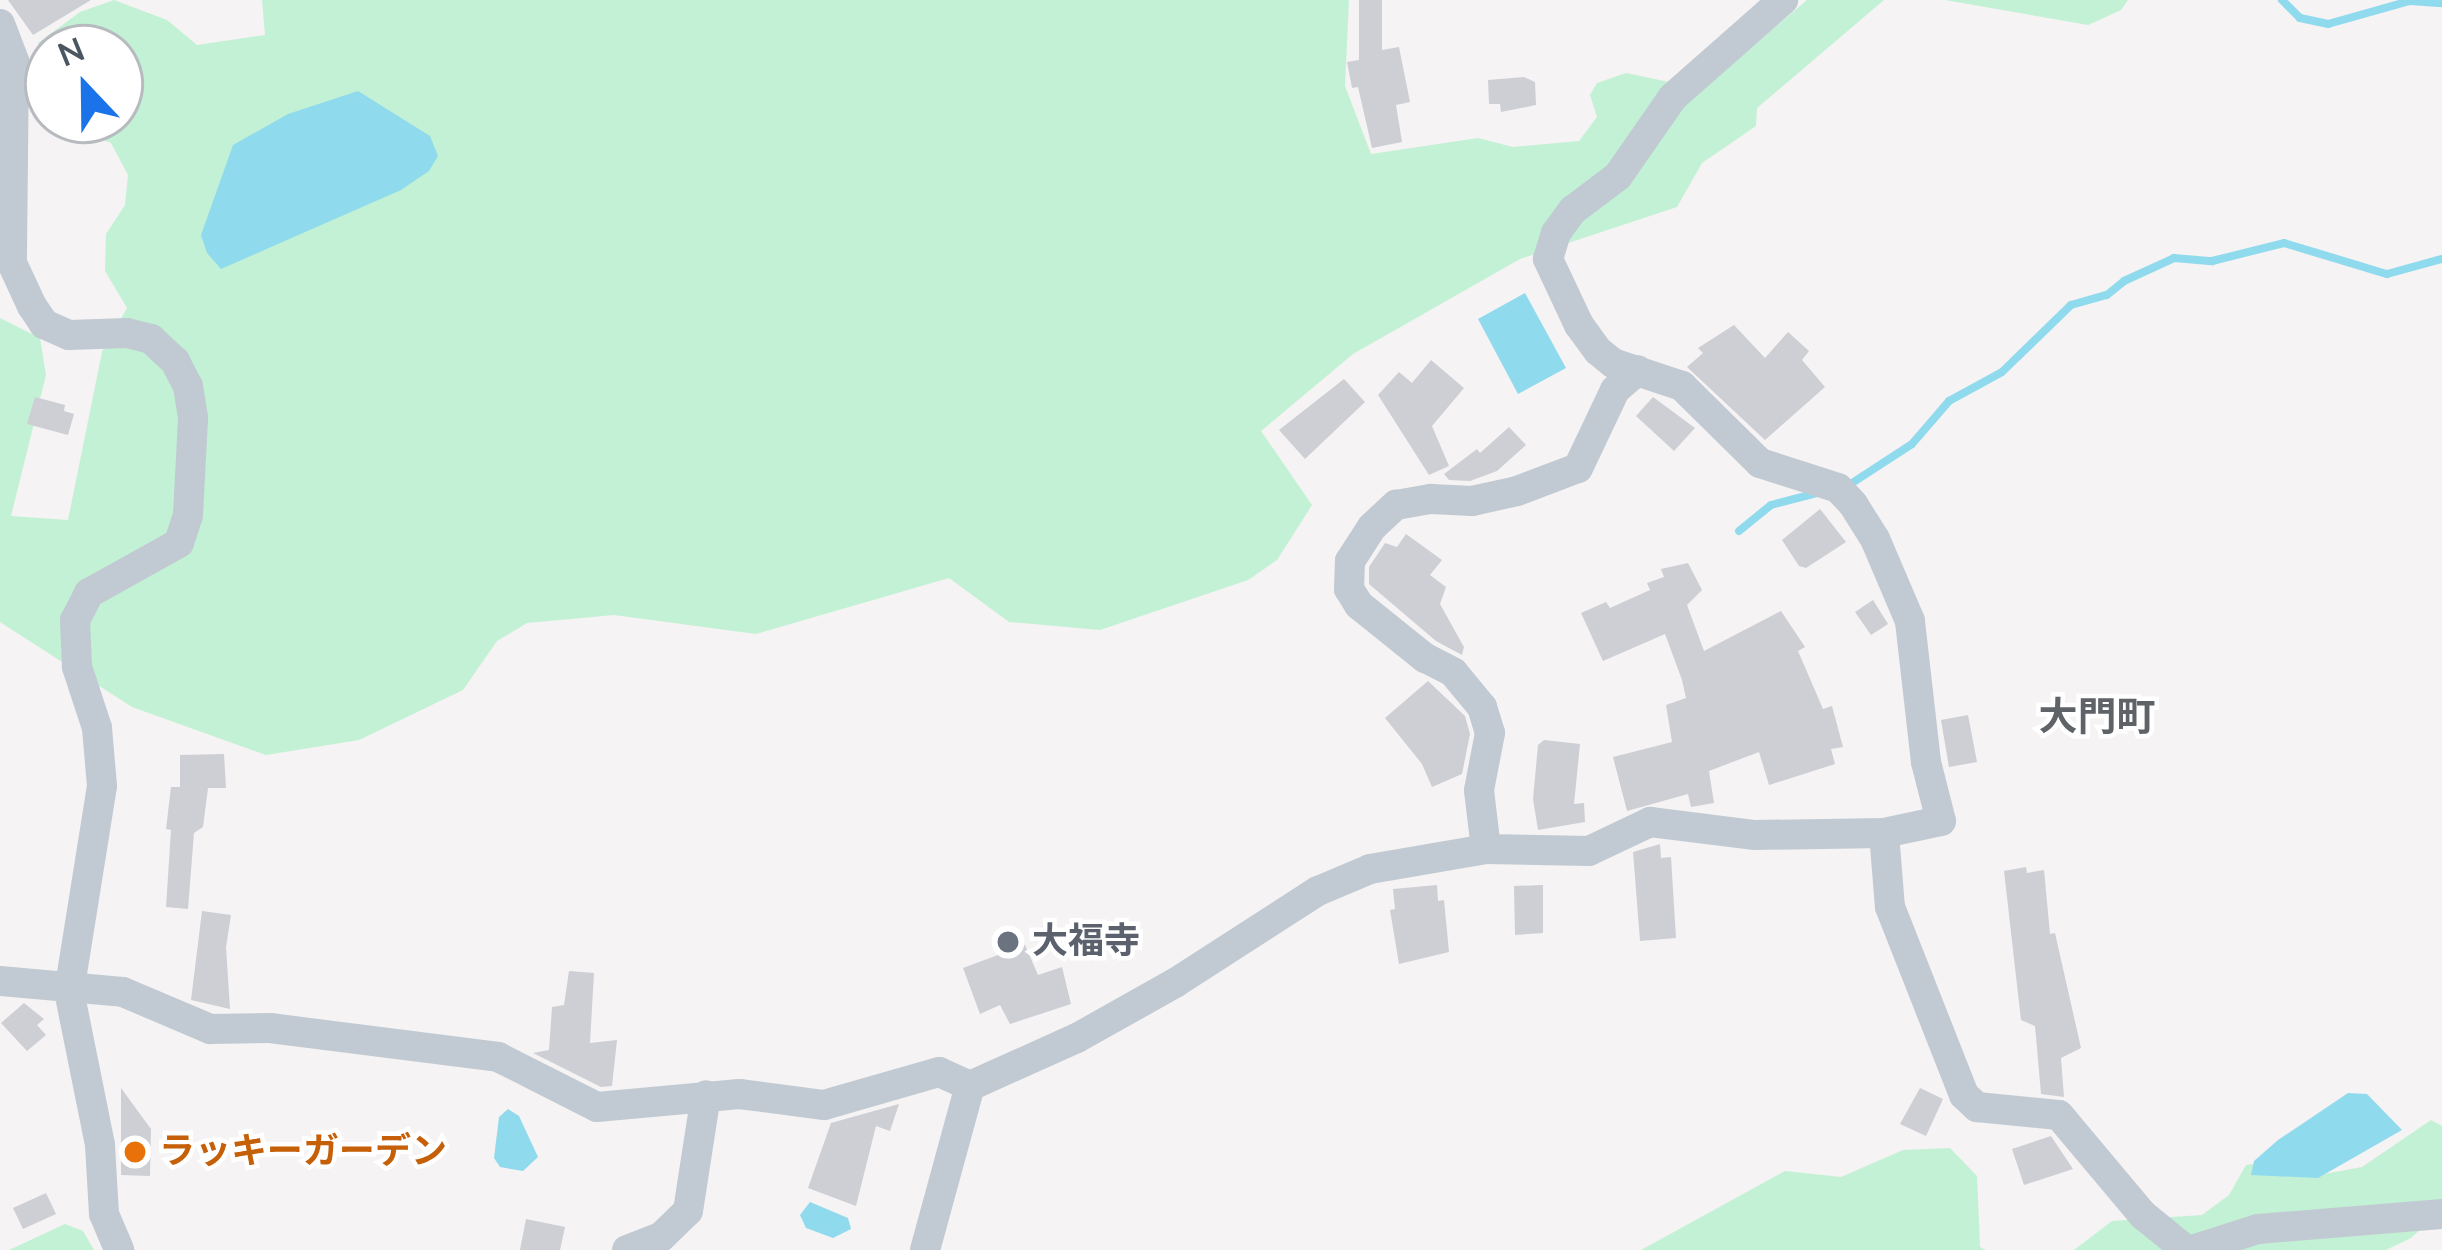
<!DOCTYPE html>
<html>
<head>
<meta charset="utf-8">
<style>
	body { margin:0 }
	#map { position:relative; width:2442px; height:1250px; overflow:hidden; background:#f5f3f3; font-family:"Nunito Sans","Noto Sans JP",sans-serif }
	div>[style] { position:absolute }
	.green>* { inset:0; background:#c3f1d5 }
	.water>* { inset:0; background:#90daee }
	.stream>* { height:8px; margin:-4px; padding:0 4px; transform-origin:4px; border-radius:4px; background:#90daee }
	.building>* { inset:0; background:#cdcfd5 }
	.street>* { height:30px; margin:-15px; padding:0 15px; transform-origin:15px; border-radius:15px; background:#c1cad2 }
	.dots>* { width:33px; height:33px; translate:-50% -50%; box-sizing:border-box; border:6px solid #fff; border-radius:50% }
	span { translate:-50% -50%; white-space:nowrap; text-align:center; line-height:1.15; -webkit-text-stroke:9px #fff; paint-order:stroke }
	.worship-label { font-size:36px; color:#5b616d; font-weight:700 }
	.left { translate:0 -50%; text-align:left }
	.food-label { font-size:36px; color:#c56008; font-weight:700 }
	.neighbourhood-label { font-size:39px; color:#5f6368; font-weight:700 }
	.north { position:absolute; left:24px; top:24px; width:120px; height:120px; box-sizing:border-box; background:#fff; border:3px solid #b7bbc0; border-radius:50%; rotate:338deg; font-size:33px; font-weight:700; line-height:48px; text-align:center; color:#4a5661 }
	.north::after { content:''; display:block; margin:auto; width:42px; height:54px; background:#1a73e8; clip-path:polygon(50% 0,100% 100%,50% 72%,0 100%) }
</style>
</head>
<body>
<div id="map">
	<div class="green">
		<i style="clip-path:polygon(114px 0,167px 20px,197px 45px,265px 35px,262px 0,1349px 0,1345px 86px,1371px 154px,1478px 138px,1513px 147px,1579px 141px,1597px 117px,1590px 95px,1597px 83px,1626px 73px,1703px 89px,1807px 0,1884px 0,1757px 108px,1756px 126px,1702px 163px,1677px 207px,1520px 259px,1353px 354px,1261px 431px,1312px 505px,1277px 560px,1248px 580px,1100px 630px,1009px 622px,949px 578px,756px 634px,614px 615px,527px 623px,497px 641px,463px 690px,359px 740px,266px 755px,132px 707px,0 622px,0 318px,40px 338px,46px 375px,11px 516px,68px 520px,102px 352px,127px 308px,105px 271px,106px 234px,125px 205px,128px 175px,111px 143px,96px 137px,90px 120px,120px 120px,120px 48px,48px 48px,48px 87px,38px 43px,80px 12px)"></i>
		<i style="clip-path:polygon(1945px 0,2128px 0,2121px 10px,2088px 25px)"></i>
		<i style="clip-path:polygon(2431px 1120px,2442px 1126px,2442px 1209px,2411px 1238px,2386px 1250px,2074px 1250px,2112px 1221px,2202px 1215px,2229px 1195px,2246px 1165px,2303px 1157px,2319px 1175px,2362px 1167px)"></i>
		<i style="clip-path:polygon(1950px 1148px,1977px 1176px,1980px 1247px,1986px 1250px,1641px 1250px,1785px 1171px,1841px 1177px,1903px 1150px)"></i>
		<i style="clip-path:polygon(65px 1224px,83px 1231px,94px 1250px,9px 1250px)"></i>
	</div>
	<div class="water">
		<i style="clip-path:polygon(358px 91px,430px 136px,438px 156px,429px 171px,401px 190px,221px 269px,207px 253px,201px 235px,233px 145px,288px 114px)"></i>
		<i style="clip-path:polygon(1525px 293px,1566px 368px,1518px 394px,1478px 319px)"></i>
		<i style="clip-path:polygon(2348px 1093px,2367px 1094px,2402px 1130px,2318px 1178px,2251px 1175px,2254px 1161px,2278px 1140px)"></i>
		<i style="clip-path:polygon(508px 1109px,519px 1116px,538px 1157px,523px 1171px,500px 1167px,494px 1158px,499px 1117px)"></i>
		<i style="clip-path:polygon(810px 1202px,848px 1218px,851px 1229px,833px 1238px,806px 1228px,800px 1215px)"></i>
	</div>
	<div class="stream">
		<i style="left:2282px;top:0;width:25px;rotate:45deg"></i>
		<i style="left:2300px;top:18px;width:29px;rotate:12deg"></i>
		<i style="left:2328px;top:24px;width:85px;rotate:-15.7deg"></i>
		<i style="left:2410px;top:1px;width:32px;rotate:4deg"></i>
		<i style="left:1849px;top:485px;width:75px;rotate:-33.1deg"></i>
		<i style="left:1912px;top:444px;width:57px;rotate:-49.3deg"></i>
		<i style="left:1949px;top:401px;width:60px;rotate:-28.7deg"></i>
		<i style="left:2002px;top:372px;width:96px;rotate:-44.2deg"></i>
		<i style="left:2071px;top:305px;width:37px;rotate:-16deg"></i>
		<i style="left:2107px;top:295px;width:22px;rotate:-39deg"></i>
		<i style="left:2124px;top:281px;width:55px;rotate:-24.7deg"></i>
		<i style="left:2174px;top:258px;width:38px;rotate:5deg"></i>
		<i style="left:2212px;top:261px;width:74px;rotate:-14deg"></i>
		<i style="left:2284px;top:243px;width:108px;rotate:16.8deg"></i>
		<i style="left:2387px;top:274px;width:57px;rotate:-15.3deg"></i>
		<i style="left:1739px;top:531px;width:41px;rotate:-39.1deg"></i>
		<i style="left:1771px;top:505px;width:48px;rotate:-14.6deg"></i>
	</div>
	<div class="building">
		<i style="clip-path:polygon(8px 0,91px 0,33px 35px)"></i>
		<i style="clip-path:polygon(1359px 0,1382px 0,1382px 50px,1399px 47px,1410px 102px,1396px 105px,1402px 142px,1372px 148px,1358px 87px,1352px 88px,1347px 62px,1359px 60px)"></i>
		<i style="clip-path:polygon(1524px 77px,1535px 82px,1536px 105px,1501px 112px,1500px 104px,1489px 104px,1488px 80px)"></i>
		<i style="clip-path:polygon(1734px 325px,1765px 358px,1788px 332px,1809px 351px,1802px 360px,1825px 387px,1765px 440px,1687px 367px,1703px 353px,1698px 348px)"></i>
		<i style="clip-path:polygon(1431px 360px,1464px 388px,1432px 426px,1449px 466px,1429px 475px,1378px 395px,1399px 372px,1412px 383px)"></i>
		<i style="clip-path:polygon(1344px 379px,1365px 402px,1305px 459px,1279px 430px)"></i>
		<i style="clip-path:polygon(35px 397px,65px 405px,64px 411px,74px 414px,68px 435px,27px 424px)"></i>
		<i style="clip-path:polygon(1653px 397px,1695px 428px,1674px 451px,1636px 416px)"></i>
		<i style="clip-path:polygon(1509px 427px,1526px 445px,1497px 471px,1470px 481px,1449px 480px,1444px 474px,1477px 449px,1480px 453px)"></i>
		<i style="clip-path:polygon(1820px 509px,1846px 542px,1806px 568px,1799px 566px,1782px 540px)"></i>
		<i style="clip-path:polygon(1406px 534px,1442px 560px,1430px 575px,1446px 587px,1440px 604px,1464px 647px,1462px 655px,1436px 641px,1369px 584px,1369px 567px,1385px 543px,1397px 547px)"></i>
		<i style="clip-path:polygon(1688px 563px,1702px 590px,1687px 605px,1704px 651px,1781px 611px,1805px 647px,1798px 651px,1823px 709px,1832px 706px,1843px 747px,1831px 749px,1835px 764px,1769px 785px,1759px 752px,1709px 771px,1714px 803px,1691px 807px,1688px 794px,1627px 811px,1613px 757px,1672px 742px,1666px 705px,1686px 698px,1682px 680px,1665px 634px,1603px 661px,1581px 613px,1606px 602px,1610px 608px,1650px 590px,1647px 583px,1664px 577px,1661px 569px)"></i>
		<i style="clip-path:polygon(1873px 600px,1888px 624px,1871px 635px,1855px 612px)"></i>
		<i style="clip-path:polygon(1428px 681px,1465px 716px,1470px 734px,1462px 774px,1432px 787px,1422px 764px,1385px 718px)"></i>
		<i style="clip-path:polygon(1968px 715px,1977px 762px,1949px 767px,1941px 720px)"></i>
		<i style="clip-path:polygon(1544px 740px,1580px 744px,1574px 804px,1584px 803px,1585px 822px,1538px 830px,1533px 799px,1538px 745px)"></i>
		<i style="clip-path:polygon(224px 754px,226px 788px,208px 788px,203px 827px,194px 833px,188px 909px,166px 907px,171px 830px,166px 829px,171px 787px,180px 787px,180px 755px)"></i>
		<i style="clip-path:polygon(1660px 844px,1661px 858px,1671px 857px,1676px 938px,1640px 941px,1633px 852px)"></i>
		<i style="clip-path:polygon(2026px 867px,2027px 873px,2044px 870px,2050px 934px,2055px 933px,2081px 1048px,2061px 1058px,2064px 1097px,2041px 1094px,2035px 1026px,2021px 1020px,2004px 871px)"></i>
		<i style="clip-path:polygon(1437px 885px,1438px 901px,1444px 900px,1449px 952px,1399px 964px,1390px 910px,1395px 909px,1393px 889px)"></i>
		<i style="clip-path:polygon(1543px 885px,1543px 933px,1515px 935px,1514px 886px)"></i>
		<i style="clip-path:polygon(202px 911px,231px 915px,226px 947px,230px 1009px,191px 1000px)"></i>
		<i style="clip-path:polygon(1025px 945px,1038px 975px,1062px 967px,1071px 1004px,1010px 1024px,1000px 1005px,980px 1014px,963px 968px)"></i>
		<i style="clip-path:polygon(569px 971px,594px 973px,590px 1043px,617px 1040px,612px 1086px,601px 1087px,533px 1053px,549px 1050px,552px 1007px,564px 1005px)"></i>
		<i style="clip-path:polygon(24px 1003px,44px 1019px,37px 1025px,46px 1035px,27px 1051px,1px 1023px)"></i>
		<i style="clip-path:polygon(121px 1088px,151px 1129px,150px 1176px,121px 1175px)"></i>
		<i style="clip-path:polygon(1920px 1088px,1943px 1099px,1926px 1136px,1900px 1124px)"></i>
		<i style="clip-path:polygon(899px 1104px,890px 1131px,876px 1126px,856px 1206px,808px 1188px,831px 1123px)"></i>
		<i style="clip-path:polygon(2051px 1136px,2073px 1169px,2024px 1185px,2012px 1149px)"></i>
		<i style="clip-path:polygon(46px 1193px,56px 1214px,23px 1229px,13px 1208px)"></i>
		<i style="clip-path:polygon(526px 1219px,565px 1227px,560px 1250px,520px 1250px)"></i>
	</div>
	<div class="street">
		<i style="left:0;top:24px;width:40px;rotate:69deg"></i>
		<i style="left:14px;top:61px;width:202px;rotate:90.6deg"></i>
		<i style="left:12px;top:263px;width:47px;rotate:65.1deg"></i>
		<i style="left:32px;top:306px;width:22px;rotate:56deg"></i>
		<i style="left:44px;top:324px;width:27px;rotate:24deg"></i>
		<i style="left:69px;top:335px;width:58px;rotate:-2deg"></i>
		<i style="left:127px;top:333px;width:25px;rotate:14deg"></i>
		<i style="left:151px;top:339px;width:33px;rotate:43deg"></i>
		<i style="left:175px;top:361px;width:28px;rotate:63deg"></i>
		<i style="left:188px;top:386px;width:33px;rotate:81deg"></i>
		<i style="left:193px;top:419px;width:96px;rotate:93deg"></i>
		<i style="left:188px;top:515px;width:29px;rotate:108deg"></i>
		<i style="left:179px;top:543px;width:103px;rotate:150.9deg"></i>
		<i style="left:89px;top:593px;width:30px;rotate:117deg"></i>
		<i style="left:75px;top:620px;width:47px;rotate:87.6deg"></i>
		<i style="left:77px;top:667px;width:64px;rotate:71.8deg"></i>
		<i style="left:97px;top:728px;width:58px;rotate:85.1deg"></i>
		<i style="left:102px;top:786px;width:208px;rotate:99.1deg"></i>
		<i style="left:69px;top:991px;width:157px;rotate:78.6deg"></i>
		<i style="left:100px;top:1145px;width:69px;rotate:86.7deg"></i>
		<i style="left:104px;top:1214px;width:39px;rotate:67deg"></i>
		<i style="left:1884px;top:833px;width:74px;rotate:85.4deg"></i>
		<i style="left:1890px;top:907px;width:202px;rotate:68.5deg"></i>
		<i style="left:1964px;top:1095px;width:18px;rotate:43deg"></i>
		<i style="left:1977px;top:1107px;width:82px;rotate:5.6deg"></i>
		<i style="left:2059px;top:1115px;width:131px;rotate:50deg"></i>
		<i style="left:2143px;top:1215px;width:55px;rotate:39.1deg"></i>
		<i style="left:1486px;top:849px;width:59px;rotate:-96.8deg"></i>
		<i style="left:1479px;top:790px;width:58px;rotate:-79.1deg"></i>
		<i style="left:1490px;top:733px;width:27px;rotate:-107deg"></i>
		<i style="left:1482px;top:707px;width:45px;rotate:-129.6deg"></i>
		<i style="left:1453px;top:672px;width:31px;rotate:-153deg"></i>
		<i style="left:1425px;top:658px;width:85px;rotate:-141.2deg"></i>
		<i style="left:1359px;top:605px;width:19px;rotate:-122deg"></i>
		<i style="left:1349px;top:589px;width:28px;rotate:-88deg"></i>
		<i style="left:1350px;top:561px;width:40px;rotate:-57.1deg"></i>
		<i style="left:1372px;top:527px;width:33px;rotate:-43deg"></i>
		<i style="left:1396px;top:505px;width:36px;rotate:-10deg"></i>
		<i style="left:1431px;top:499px;width:41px;rotate:2.8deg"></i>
		<i style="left:1472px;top:501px;width:46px;rotate:-12.5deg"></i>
		<i style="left:1517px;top:491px;width:65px;rotate:-20.7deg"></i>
		<i style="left:1578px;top:468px;width:86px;rotate:-64.6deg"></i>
		<i style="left:1615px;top:390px;width:30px;rotate:-41deg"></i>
		<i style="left:0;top:981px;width:123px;rotate:5.1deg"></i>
		<i style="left:123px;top:992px;width:95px;rotate:23deg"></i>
		<i style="left:210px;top:1029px;width:60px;rotate:-1deg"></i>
		<i style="left:270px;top:1028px;width:230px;rotate:7.2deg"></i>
		<i style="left:498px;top:1057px;width:111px;rotate:26.8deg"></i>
		<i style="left:597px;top:1107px;width:143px;rotate:-5.2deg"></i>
		<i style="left:739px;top:1094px;width:86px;rotate:7.4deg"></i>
		<i style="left:824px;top:1105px;width:120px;rotate:-16deg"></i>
		<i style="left:939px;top:1072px;width:34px;rotate:24deg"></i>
		<i style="left:970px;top:1086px;width:117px;rotate:-24.2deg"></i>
		<i style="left:1077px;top:1038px;width:112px;rotate:-29.3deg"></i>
		<i style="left:1175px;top:983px;width:170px;rotate:-32.8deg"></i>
		<i style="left:1318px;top:891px;width:56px;rotate:-22.9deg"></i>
		<i style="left:1370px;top:869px;width:118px;rotate:-9.8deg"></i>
		<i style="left:1486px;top:849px;width:103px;rotate:1.1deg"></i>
		<i style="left:1589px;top:851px;width:68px;rotate:-25.4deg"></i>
		<i style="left:1650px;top:822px;width:106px;rotate:7.1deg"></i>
		<i style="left:1755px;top:835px;width:129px;rotate:-0.9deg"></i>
		<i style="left:1884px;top:833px;width:58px;rotate:-11.9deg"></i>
		<i style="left:1941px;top:821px;width:61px;rotate:-104.3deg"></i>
		<i style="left:1926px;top:762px;width:142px;rotate:-96.5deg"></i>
		<i style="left:1910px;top:621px;width:89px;rotate:-113.1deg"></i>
		<i style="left:1875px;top:539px;width:41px;rotate:-122.2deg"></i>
		<i style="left:1853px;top:504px;width:22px;rotate:-133deg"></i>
		<i style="left:1838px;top:488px;width:82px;rotate:-162.2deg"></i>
		<i style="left:1760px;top:463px;width:110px;rotate:-135.4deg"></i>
		<i style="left:1682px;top:386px;width:73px;rotate:-161.6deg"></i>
		<i style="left:1613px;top:363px;width:19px;rotate:-141deg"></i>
		<i style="left:1598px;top:351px;width:32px;rotate:-126deg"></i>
		<i style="left:1579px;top:325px;width:73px;rotate:-115.2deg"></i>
		<i style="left:1548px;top:259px;width:27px;rotate:-73deg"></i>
		<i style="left:1556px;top:233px;width:29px;rotate:-54deg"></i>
		<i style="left:1573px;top:210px;width:56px;rotate:-37.1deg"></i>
		<i style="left:1618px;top:176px;width:96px;rotate:-55.2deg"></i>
		<i style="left:1673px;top:97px;width:147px;rotate:-41.4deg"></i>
		<i style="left:627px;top:1250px;width:36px;rotate:-21deg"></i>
		<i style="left:661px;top:1237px;width:37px;rotate:-44deg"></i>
		<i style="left:688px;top:1211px;width:117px;rotate:-81.2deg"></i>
		<i style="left:925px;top:1250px;width:170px;rotate:-74.7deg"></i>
		<i style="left:2192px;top:1250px;width:69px;rotate:-17.7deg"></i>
		<i style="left:2258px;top:1229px;width:185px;rotate:-4.7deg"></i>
	</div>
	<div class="dots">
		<i style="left:1008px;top:942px;background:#6b7280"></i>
		<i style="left:135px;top:1152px;background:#e8710a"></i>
	</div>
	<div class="worship-label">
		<span class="left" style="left:1032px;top:942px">大福寺</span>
	</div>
	<div class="food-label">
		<span class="left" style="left:159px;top:1152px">ラッキーガーデン</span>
	</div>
	<div class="neighbourhood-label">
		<span style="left:2097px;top:718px">大門町</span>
	</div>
	<div class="north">N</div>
</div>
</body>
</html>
